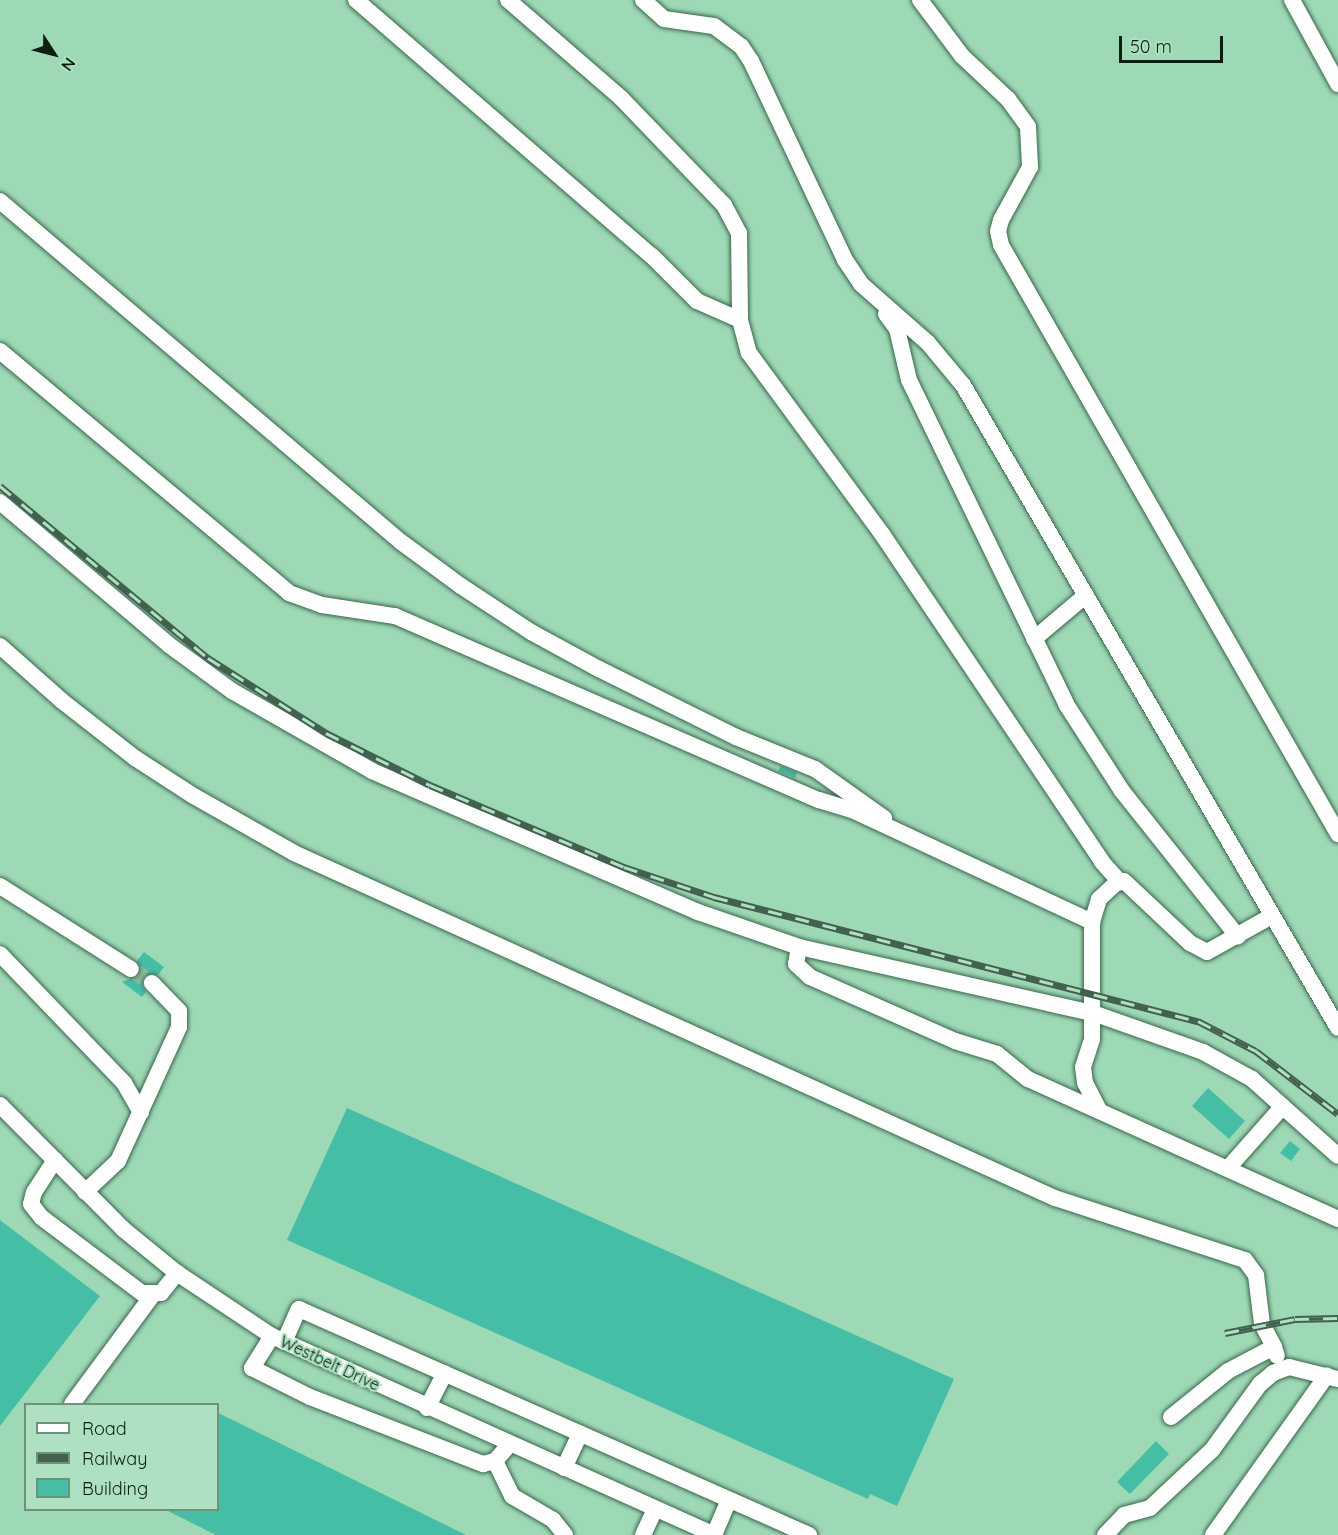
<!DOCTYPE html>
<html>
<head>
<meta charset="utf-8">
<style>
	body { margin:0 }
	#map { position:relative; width:1338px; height:1535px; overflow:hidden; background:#aee1c1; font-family:Quicksand,sans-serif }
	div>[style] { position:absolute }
	.built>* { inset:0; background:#9ed9b5 }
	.building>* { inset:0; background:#44bfa6 }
	.minor-tunnel>* { height:16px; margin-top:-8px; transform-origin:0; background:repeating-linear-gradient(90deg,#8dba9e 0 16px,transparent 0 24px) }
	.roads { filter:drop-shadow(0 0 2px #37674b) drop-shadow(0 0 2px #37674b) }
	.minor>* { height:16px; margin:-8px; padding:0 8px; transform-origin:8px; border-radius:8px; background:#fff }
	.rail>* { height:7px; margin-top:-3.5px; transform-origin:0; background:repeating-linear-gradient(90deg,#aee1c1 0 14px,#42614e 0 28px); box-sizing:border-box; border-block:2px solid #42614e }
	span { translate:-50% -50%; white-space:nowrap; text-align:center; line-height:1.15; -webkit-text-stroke:4.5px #aee1c1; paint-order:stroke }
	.street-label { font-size:16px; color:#0b1f13 }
	.legend { position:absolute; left:24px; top:1403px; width:195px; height:108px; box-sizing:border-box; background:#aee1c1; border:2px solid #6d937b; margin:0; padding:8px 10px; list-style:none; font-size:18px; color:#0b1f13 }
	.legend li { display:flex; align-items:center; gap:12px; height:30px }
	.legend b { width:30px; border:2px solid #6d937b }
	.north { position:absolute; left:24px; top:24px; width:60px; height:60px; -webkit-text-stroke:4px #aee1c1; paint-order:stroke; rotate:126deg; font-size:16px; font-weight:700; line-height:24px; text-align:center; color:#0b1f13 }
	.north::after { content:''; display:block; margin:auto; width:21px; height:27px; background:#0b1f13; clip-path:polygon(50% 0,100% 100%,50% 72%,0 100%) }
	.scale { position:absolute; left:1119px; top:36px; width:104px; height:27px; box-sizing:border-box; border:3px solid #0b1f13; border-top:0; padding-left:8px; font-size:18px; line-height:21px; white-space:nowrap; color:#0b1f13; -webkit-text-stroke:4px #aee1c1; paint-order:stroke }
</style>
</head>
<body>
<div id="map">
	<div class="built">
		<i style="clip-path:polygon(evenodd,0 0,1338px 0,1338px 1535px,0 1535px,0 0,26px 1404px,218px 1404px,218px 1510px,26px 1510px,26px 1404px)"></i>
	</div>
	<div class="building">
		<i style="clip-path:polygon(781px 766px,797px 773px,795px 778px,778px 771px)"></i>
		<i style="clip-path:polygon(144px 952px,164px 967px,158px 975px,144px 976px,142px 985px,146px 992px,142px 997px,122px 982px,140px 975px,137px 961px)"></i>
		<i style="clip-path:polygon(1208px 1088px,1245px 1121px,1229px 1139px,1192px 1106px)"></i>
		<i style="clip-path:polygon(347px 1108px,954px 1379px,897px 1506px,870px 1494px,868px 1499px,287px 1240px)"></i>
		<i style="clip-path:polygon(1290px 1141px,1300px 1149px,1291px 1161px,1280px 1153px)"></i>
		<i style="clip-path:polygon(0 1220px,100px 1296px,0 1426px)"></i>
		<i style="clip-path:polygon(218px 1413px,241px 1424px,466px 1535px,216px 1535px,164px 1509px,218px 1509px)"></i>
		<i style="clip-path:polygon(1156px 1441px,1169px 1454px,1130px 1494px,1117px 1482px)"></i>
	</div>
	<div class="minor-tunnel">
		<i style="left:131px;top:969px;width:25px;rotate:34deg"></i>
	</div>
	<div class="roads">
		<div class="minor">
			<i style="left:356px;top:0;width:391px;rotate:40.9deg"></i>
			<i style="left:652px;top:256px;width:64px;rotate:45deg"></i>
			<i style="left:697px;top:301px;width:47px;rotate:23.8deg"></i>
			<i style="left:508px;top:0;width:150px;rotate:40.9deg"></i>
			<i style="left:621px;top:98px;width:149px;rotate:46.1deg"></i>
			<i style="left:724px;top:205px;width:32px;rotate:62deg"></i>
			<i style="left:739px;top:233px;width:87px;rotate:89.3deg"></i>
			<i style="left:740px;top:320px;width:34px;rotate:75deg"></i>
			<i style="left:749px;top:353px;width:225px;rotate:53.7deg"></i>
			<i style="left:882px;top:534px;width:395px;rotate:56.1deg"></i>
			<i style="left:1102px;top:862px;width:27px;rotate:48deg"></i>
			<i style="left:643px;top:0;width:28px;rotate:42deg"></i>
			<i style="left:664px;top:19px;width:50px;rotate:8deg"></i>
			<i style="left:714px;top:26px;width:34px;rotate:37deg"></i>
			<i style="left:741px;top:46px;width:18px;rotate:56deg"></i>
			<i style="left:751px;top:61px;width:220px;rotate:64.7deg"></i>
			<i style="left:845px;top:260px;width:29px;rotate:56deg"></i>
			<i style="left:861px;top:284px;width:89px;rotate:41.4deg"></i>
			<i style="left:928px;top:343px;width:55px;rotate:50.2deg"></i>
			<i style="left:963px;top:385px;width:744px;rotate:59.75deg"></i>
			<i style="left:920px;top:0;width:70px;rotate:53.1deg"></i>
			<i style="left:962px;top:56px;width:63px;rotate:43.1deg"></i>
			<i style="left:1008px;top:99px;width:34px;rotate:54deg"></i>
			<i style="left:1028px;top:127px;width:40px;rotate:87.1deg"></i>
			<i style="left:1030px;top:167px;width:60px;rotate:118.7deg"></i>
			<i style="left:1001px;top:220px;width:11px;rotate:105deg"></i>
			<i style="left:998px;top:231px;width:14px;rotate:78deg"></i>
			<i style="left:1001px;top:245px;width:679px;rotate:60.22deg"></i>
			<i style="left:1292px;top:0;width:96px;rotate:61.3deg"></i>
			<i style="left:0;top:201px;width:526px;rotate:40.38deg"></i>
			<i style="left:401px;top:542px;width:74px;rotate:36.3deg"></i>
			<i style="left:461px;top:586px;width:84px;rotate:33.3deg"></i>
			<i style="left:531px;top:632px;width:77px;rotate:28.6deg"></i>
			<i style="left:599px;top:669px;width:153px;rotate:26.4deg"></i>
			<i style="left:736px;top:737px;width:85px;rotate:22.1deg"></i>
			<i style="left:815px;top:769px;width:85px;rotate:35.4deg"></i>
			<i style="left:886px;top:314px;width:19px;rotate:54deg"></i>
			<i style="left:897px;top:329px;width:52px;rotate:76.8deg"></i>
			<i style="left:909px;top:380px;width:360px;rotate:64.1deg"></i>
			<i style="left:1066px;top:704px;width:103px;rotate:57.2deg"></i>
			<i style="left:1122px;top:791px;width:186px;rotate:51.5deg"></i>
			<i style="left:0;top:351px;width:377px;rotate:39.9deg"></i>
			<i style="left:289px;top:593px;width:35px;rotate:20deg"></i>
			<i style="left:322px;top:605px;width:74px;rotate:8.6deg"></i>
			<i style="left:395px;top:616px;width:462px;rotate:23.5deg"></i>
			<i style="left:819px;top:800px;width:37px;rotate:17deg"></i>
			<i style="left:854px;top:811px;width:263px;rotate:25deg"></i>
			<i style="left:0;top:502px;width:221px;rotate:40.2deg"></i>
			<i style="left:169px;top:645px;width:78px;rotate:36.1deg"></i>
			<i style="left:232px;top:691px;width:161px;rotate:29.7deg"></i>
			<i style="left:372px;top:771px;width:355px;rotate:23.4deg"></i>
			<i style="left:698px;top:912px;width:107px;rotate:19.1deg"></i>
			<i style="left:799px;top:947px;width:301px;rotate:12.7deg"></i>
			<i style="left:1093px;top:1013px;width:117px;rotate:19.5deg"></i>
			<i style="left:1203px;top:1052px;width:56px;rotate:28.9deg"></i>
			<i style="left:1252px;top:1079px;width:115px;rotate:41.8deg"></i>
			<i style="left:1034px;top:639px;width:68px;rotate:-40.2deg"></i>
			<i style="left:0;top:646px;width:83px;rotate:41.6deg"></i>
			<i style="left:62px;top:701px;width:93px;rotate:38deg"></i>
			<i style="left:135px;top:758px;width:68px;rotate:33deg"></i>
			<i style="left:192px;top:795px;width:117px;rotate:29.6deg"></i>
			<i style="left:294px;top:853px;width:836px;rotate:24.39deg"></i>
			<i style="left:1055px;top:1198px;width:200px;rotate:18.1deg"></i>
			<i style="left:1245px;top:1260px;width:19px;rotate:54deg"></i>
			<i style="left:1256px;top:1275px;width:49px;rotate:83deg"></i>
			<i style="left:1262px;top:1324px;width:26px;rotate:62deg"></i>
			<i style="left:0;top:886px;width:155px;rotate:32.4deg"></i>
			<i style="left:799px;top:947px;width:17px;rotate:100deg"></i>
			<i style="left:796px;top:964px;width:19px;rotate:43deg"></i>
			<i style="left:810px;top:977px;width:158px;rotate:23.8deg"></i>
			<i style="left:955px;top:1041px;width:44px;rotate:17.2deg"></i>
			<i style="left:997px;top:1054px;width:40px;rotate:39deg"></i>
			<i style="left:1028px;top:1079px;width:340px;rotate:24.3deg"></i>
			<i style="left:0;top:954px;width:179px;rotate:46.1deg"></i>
			<i style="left:124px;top:1083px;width:34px;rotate:60deg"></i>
			<i style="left:0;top:1105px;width:175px;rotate:45.2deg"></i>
			<i style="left:123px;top:1229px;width:70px;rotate:39.2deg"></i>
			<i style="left:177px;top:1273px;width:114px;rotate:33.6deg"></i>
			<i style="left:272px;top:1336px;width:486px;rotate:24.2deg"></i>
			<i style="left:1099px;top:1110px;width:30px;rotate:-117deg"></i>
			<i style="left:1085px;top:1083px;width:16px;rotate:-97deg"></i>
			<i style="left:1083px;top:1067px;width:29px;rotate:-72deg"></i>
			<i style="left:1092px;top:1039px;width:117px;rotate:-90deg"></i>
			<i style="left:1092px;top:922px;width:24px;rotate:-73deg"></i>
			<i style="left:1099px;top:899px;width:22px;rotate:-43deg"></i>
			<i style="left:1115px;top:884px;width:9px;rotate:-18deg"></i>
			<i style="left:1124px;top:881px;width:91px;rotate:43.2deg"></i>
			<i style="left:1190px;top:943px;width:19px;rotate:28deg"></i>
			<i style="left:1207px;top:952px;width:72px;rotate:-29.1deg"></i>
			<i style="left:55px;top:1160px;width:38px;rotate:123deg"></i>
			<i style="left:34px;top:1192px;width:12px;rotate:104deg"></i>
			<i style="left:31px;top:1204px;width:16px;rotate:52deg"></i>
			<i style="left:41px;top:1217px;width:126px;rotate:37deg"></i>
			<i style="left:142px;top:1293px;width:19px"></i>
			<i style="left:161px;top:1293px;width:26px;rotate:-51deg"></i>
			<i style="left:1229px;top:1167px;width:81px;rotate:-48.5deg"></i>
			<i style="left:85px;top:1192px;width:45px;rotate:-43.2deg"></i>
			<i style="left:118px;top:1161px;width:147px;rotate:-65.5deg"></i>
			<i style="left:179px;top:1027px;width:16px;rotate:-90deg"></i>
			<i style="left:179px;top:1011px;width:39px;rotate:-134deg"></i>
			<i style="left:272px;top:1336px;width:38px;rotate:122deg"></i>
			<i style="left:252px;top:1368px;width:65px;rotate:26.6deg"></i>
			<i style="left:310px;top:1397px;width:186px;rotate:21.2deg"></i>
			<i style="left:483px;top:1464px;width:12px;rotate:-14deg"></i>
			<i style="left:495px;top:1461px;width:23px;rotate:-49deg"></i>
			<i style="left:284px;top:1342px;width:36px;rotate:-66deg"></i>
			<i style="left:299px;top:1309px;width:558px;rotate:23.9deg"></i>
			<i style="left:72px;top:1404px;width:134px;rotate:-53.5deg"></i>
			<i style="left:427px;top:1408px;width:39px;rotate:-63deg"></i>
			<i style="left:1171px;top:1417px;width:73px;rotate:-38.9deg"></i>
			<i style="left:1228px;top:1371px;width:52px;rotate:-27.6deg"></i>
			<i style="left:1274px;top:1347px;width:9px;rotate:72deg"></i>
			<i style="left:495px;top:1461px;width:39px;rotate:64deg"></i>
			<i style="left:512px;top:1496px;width:48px;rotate:30.3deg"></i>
			<i style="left:553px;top:1520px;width:19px;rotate:51deg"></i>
			<i style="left:564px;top:1468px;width:38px;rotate:-65deg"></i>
			<i style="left:643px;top:1535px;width:29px;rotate:-65deg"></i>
			<i style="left:714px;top:1535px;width:38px;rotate:-67deg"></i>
			<i style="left:1105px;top:1535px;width:28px;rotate:-46deg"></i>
			<i style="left:1124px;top:1515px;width:27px;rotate:-15deg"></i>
			<i style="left:1150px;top:1508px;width:85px;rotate:-43.1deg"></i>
			<i style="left:1212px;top:1450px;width:82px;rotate:-54deg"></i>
			<i style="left:1260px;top:1384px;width:17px;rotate:-40deg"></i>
			<i style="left:1273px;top:1373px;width:17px;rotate:-21deg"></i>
			<i style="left:1289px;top:1367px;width:50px;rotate:13.8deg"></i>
			<i style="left:1213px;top:1535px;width:196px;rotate:-54.5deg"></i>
		</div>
	</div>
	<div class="rail">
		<i style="left:0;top:486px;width:270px;rotate:39.6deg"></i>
		<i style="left:208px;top:658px;width:140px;rotate:32.4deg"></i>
		<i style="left:326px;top:733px;width:116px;rotate:26.6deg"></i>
		<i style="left:430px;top:785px;width:211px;rotate:22.9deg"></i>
		<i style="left:624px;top:867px;width:95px;rotate:18.4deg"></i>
		<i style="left:714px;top:897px;width:500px;rotate:14.4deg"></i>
		<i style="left:1198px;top:1021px;width:65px;rotate:27.3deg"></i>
		<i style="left:1256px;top:1051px;width:103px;rotate:37.5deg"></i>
		<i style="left:1225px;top:1333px;width:71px;rotate:-11.3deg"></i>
		<i style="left:1295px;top:1319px;width:43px;rotate:-1.3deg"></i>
	</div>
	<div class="street-label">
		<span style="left:330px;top:1363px;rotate:25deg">Westbelt Drive</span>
	</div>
	<ul class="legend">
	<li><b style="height:8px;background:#fff"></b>Road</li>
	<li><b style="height:8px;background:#42614e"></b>Railway</li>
	<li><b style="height:16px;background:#44bfa6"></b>Building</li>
	</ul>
	<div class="north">N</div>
	<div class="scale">50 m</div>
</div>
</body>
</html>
